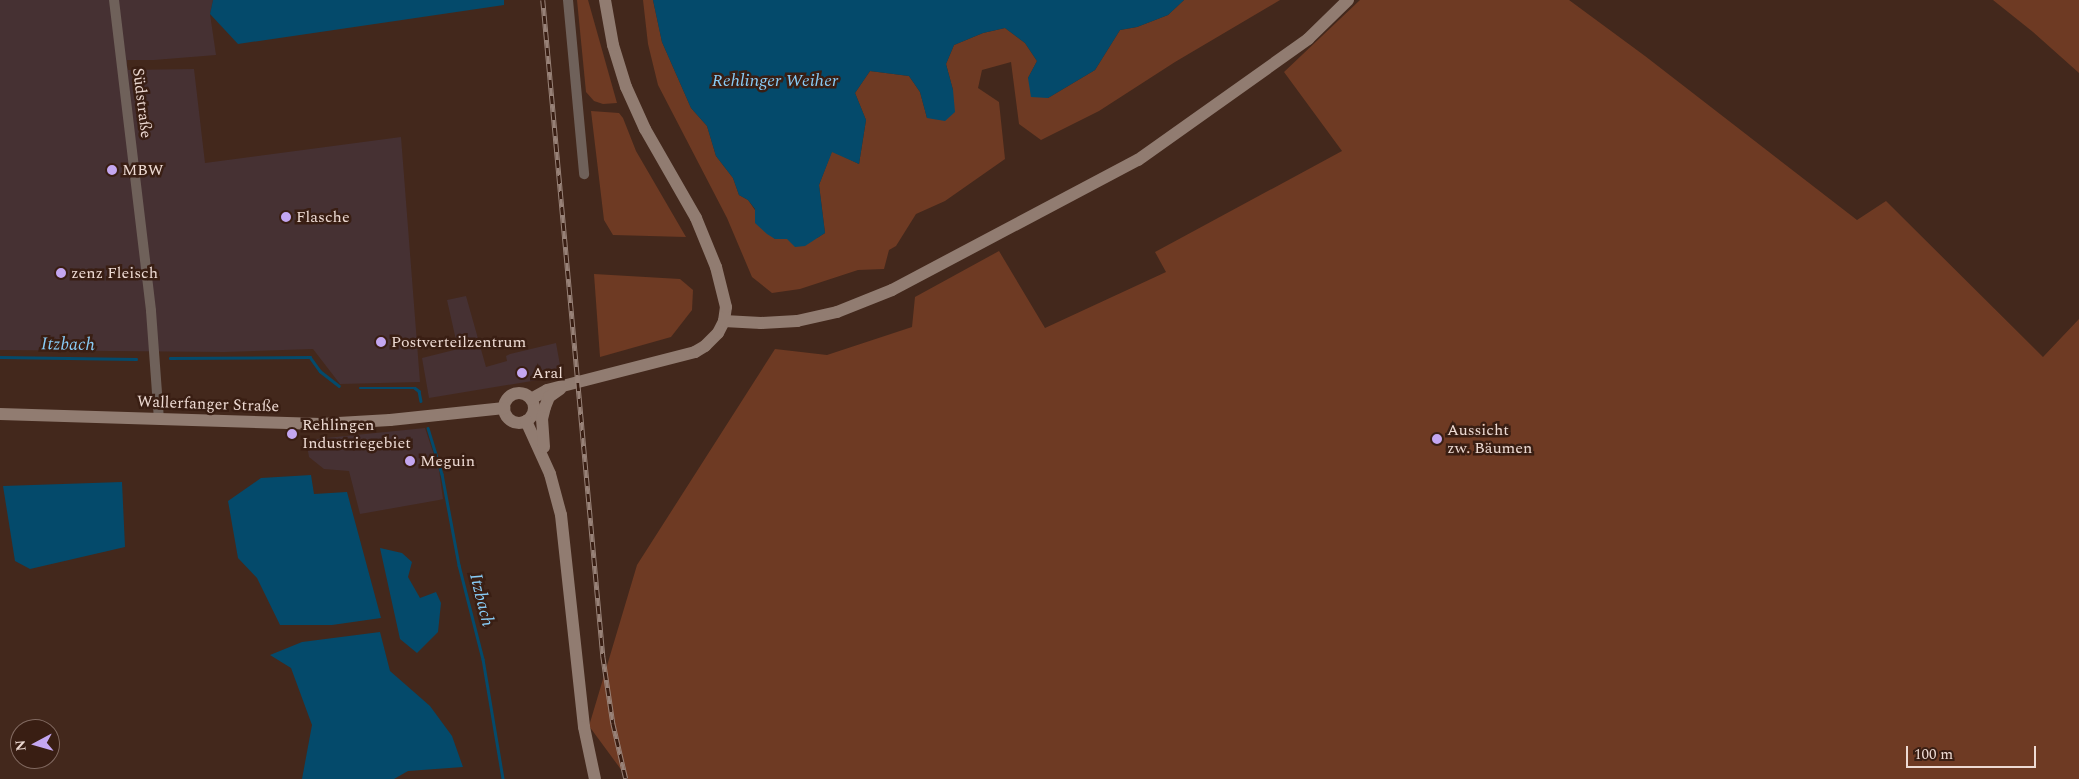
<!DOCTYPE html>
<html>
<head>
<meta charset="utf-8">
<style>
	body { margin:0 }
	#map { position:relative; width:2079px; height:779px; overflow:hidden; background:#43281c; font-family:Spectral,serif }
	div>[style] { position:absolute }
	.commercial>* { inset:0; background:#463133 }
	.green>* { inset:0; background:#6e3a23 }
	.water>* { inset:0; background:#044a6b }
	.stream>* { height:2.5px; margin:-1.25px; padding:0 1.25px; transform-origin:1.25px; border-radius:1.25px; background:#044a6b }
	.minor>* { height:10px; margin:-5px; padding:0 5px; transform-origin:5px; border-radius:5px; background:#6f615a }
	.secondary>* { height:12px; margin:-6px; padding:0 6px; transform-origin:6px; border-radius:6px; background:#917c71 }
	.secondary>.ring { margin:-6px; padding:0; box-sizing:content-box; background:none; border:12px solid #917c71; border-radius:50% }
	.rail>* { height:4.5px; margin-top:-2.25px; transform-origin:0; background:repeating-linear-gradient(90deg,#391e13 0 8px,#988278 0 16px); box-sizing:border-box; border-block:1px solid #988278 }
	.dots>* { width:14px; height:14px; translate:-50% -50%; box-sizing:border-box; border:2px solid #391e13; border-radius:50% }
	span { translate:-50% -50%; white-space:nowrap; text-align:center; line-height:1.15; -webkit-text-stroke:5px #391e13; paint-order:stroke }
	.street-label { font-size:16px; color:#eddad3 }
	.poi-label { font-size:16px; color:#eddad3 }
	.left { translate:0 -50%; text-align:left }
	.water-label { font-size:18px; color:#88cbf5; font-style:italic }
	.north { position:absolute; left:10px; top:719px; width:50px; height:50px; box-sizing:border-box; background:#391e13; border:1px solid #816960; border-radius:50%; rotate:264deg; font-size:14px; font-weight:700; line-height:20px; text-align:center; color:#eddad3 }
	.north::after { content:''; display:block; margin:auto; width:18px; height:22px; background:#c4a7f1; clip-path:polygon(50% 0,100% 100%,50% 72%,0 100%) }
	.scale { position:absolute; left:1906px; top:746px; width:130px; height:22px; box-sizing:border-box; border:2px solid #eddad3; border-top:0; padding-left:6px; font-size:15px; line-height:18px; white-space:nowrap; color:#eddad3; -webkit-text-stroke:4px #391e13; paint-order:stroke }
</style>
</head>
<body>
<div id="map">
	<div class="commercial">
		<i style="clip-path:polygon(0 0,213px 0,210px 14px,216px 55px,154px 60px,127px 60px,127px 65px,128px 70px,194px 69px,205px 163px,401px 137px,420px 382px,340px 384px,313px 349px,224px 352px,0 350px)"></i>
		<i style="clip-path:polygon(466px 296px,486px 367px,507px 361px,506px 356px,510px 354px,556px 343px,562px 376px,429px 398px,422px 358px,458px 349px,447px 300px)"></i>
		<i style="clip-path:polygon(425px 428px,439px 470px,443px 499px,439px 500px,360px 514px,349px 471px,324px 469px,309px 457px,306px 440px)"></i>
	</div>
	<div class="green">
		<i style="clip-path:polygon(577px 0,588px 0,617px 103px,603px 104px,594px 101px,586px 92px)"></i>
		<i style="clip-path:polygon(643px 0,653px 0,662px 42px,691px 108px,707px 126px,716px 156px,733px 178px,739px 195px,748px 200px,775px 239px,788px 239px,817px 238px,825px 233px,819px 185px,832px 151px,859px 164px,866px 120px,855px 93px,870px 71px,909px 76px,920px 92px,927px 118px,953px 90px,946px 64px,954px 45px,983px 33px,1005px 28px,1025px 43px,1037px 61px,1028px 78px,1048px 98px,1095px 70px,1120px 30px,1137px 27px,1168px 15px,1184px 0,1280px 0,1175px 62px,1099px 111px,1041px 140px,1019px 124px,1011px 62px,982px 70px,978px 88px,999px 102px,1005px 159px,945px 201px,916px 214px,896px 246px,889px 250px,884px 269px,858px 270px,800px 289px,772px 293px,752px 277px,727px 218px,658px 85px,648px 44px)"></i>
		<i style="clip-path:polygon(1360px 0,1569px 0,1645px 56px,1857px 220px,1886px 201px,2043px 357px,2079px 319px,2079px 779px,628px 779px,589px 726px,637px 565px,775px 349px,827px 355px,912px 327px,915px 297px,999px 251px,1045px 328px,1166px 272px,1155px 252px,1342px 151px,1284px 72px)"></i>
		<i style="clip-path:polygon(1993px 0,2079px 0,2079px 73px,2033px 32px)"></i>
		<i style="clip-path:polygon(591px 111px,619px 113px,623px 118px,636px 151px,686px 237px,613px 235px,604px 220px)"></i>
		<i style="clip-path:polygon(594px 274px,680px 279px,693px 290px,692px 310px,671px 337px,600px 357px)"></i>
	</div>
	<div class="water">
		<i style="clip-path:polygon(213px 0,504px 0,504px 5px,238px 44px,210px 14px)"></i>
		<i style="clip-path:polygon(653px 0,1184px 0,1168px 15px,1137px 27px,1120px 30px,1095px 70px,1048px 98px,1031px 97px,1028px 78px,1037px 61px,1025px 43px,1005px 28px,983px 33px,954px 45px,946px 64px,953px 90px,955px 112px,945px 121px,927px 118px,920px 92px,909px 76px,870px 71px,855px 93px,866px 120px,859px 164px,832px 152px,819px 185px,825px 233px,805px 246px,795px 247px,787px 239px,775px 239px,767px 234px,755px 223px,755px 209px,748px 200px,739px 195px,733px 178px,716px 156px,707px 126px,691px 108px,662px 42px)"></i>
		<i style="clip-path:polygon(311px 475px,314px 494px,347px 492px,381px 618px,332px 625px,280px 625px,257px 578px,238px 558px,228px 501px,261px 478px)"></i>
		<i style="clip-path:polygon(122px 482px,125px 547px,30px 569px,15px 561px,3px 486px)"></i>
		<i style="clip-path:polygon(380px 548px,402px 553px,412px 562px,408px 577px,420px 598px,436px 592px,441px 603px,438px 632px,417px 653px,400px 639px)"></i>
		<i style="clip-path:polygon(380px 632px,390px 671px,430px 706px,452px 736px,463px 767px,408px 771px,394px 779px,302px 779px,312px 725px,291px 668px,270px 655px,302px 642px)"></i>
	</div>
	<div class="stream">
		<i style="left:0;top:357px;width:136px;rotate:0.8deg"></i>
		<i style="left:170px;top:358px;width:140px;rotate:-0.4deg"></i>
		<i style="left:310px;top:357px;width:17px;rotate:54deg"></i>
		<i style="left:320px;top:371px;width:24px;rotate:38deg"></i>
		<i style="left:360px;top:388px;width:55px"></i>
		<i style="left:415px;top:388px;width:5px;rotate:37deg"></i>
		<i style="left:419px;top:391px;width:10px;rotate:79deg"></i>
		<i style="left:428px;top:428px;width:48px;rotate:73.1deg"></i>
		<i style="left:442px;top:474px;width:93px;rotate:79.4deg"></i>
		<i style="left:459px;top:565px;width:97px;rotate:75.7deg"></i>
		<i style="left:483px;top:659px;width:122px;rotate:80.5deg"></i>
	</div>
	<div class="minor">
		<i style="left:114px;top:0;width:313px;rotate:83.2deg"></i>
		<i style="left:151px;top:311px;width:108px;rotate:85.8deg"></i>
		<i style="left:568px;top:0;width:175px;rotate:84.7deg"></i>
	</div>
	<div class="secondary">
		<i style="left:724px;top:321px;width:37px;rotate:3deg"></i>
		<i style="left:761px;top:323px;width:36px;rotate:-3deg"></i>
		<i style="left:797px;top:321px;width:41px;rotate:-12.7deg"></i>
		<i style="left:837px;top:312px;width:59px;rotate:-21.8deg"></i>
		<i style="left:892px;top:290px;width:278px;rotate:-27.9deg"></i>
		<i style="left:1138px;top:160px;width:209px;rotate:-35.4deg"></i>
		<i style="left:1308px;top:39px;width:56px;rotate:-44.3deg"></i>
		<i class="ring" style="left:504px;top:393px;width:18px;height:18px"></i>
		<i style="left:531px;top:399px;width:18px;rotate:-29deg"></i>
		<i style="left:547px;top:390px;width:153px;rotate:-14.4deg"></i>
		<i style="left:695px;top:352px;width:12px;rotate:-31deg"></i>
		<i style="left:705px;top:346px;width:18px;rotate:-45deg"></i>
		<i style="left:718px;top:333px;width:13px;rotate:-63deg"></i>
		<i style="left:724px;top:321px;width:14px;rotate:-82deg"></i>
		<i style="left:726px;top:307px;width:41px;rotate:-104deg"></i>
		<i style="left:716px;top:267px;width:53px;rotate:-112.2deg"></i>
		<i style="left:696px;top:218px;width:103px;rotate:-119.8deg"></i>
		<i style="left:645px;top:129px;width:46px;rotate:-114.3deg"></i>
		<i style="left:626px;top:87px;width:44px;rotate:-107.2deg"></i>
		<i style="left:613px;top:45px;width:46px;rotate:-100.1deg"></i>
		<i style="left:0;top:414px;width:321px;rotate:1.8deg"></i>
		<i style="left:321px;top:424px;width:69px;rotate:-3.3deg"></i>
		<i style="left:390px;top:420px;width:115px;rotate:-6deg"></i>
		<i style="left:526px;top:421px;width:58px;rotate:65.6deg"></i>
		<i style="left:550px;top:474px;width:42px;rotate:75deg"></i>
		<i style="left:561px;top:515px;width:213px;rotate:83.8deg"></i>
		<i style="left:584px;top:727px;width:53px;rotate:78.1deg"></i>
		<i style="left:544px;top:447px;width:28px;rotate:-94deg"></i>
		<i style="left:542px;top:419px;width:12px;rotate:-76deg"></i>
		<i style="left:545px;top:407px;width:11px;rotate:-68deg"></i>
		<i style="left:549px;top:397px;width:14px;rotate:-36deg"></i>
	</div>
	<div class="rail">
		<i style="left:543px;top:0;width:659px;rotate:84.77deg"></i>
		<i style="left:603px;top:656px;width:68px;rotate:81.5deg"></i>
		<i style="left:613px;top:723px;width:57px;rotate:76.9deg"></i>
	</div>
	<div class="dots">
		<i style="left:112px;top:170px;background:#c4a7f1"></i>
		<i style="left:286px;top:217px;background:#c4a7f1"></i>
		<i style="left:61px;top:273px;background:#c4a7f1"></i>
		<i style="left:381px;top:342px;background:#c4a7f1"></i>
		<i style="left:522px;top:373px;background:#c4a7f1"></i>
		<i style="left:292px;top:434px;background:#c4a7f1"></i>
		<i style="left:1437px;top:439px;background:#c4a7f1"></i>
		<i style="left:410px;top:461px;background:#c4a7f1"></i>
	</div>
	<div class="street-label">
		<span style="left:142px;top:103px;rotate:83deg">Südstraße</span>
		<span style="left:208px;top:404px;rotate:2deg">Wallerfanger Straße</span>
	</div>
	<div class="poi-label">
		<span class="left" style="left:122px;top:170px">MBW</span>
		<span class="left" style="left:296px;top:217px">Flasche</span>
		<span class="left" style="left:71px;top:273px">zenz Fleisch</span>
		<span class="left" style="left:391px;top:342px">Postverteilzentrum</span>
		<span class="left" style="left:532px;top:373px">Aral</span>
		<span class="left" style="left:302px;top:434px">Rehlingen<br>Industriegebiet</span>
		<span class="left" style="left:1447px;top:439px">Aussicht<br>zw. Bäumen</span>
		<span class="left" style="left:420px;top:461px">Meguin</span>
	</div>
	<div class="water-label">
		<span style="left:775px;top:81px">Rehlinger Weiher</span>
		<span style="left:68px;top:345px;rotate:1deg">Itzbach</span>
		<span style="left:481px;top:600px;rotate:76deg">Itzbach</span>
	</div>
	<div class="north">N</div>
	<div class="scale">100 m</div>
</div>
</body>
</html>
